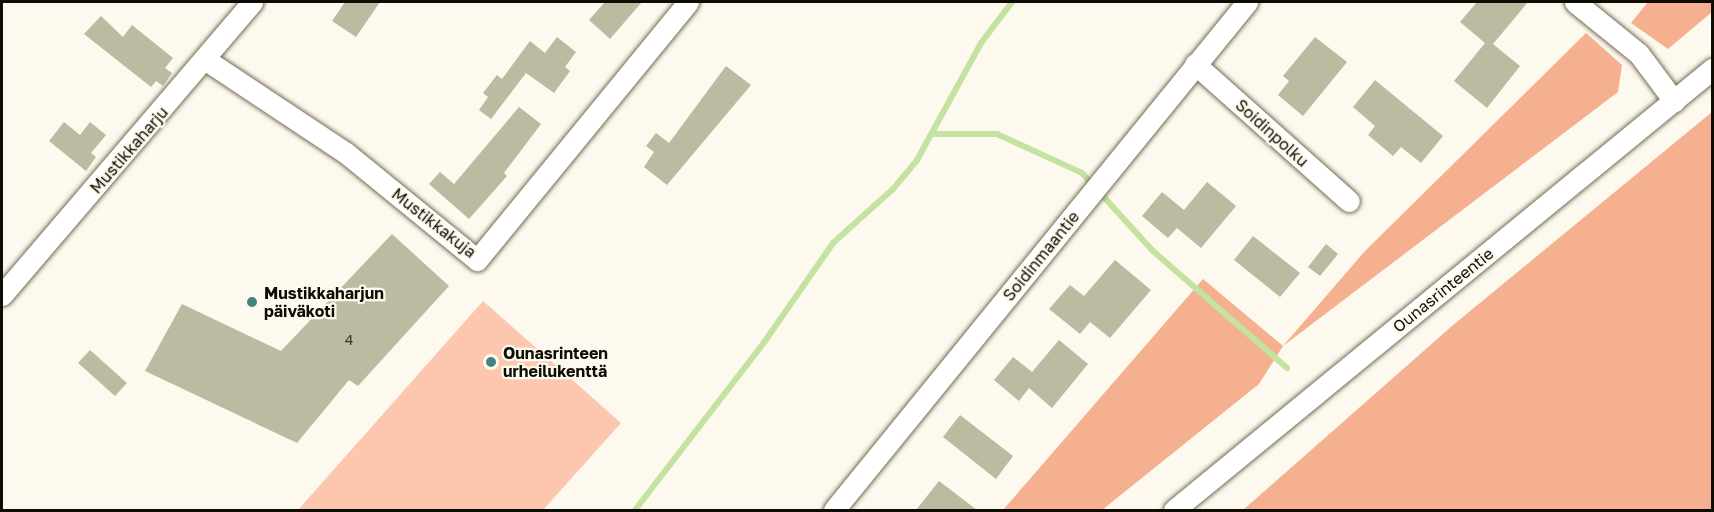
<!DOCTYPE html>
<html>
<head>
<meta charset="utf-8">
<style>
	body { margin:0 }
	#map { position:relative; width:1714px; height:512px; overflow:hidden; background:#fdf9ee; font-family:"Golos Text",sans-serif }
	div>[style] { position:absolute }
	.green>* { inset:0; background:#fcc7ae }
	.forest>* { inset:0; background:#f4b08f }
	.stream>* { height:6px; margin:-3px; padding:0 3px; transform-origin:3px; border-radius:3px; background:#c4e2a0 }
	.building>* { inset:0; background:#babba0 }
	.roads { filter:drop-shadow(0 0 2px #756b55) drop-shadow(0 0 2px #756b55) }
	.minor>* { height:21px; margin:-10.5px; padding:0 10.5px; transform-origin:10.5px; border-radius:10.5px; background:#fff }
	.dots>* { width:16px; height:16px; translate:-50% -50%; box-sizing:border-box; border:3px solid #fdf9ee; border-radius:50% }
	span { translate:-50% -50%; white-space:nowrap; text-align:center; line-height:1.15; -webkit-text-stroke:4.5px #fdf9ee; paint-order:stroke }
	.number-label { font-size:14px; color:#3a382b }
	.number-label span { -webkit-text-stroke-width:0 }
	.street-label { font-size:16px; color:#0f0c04 }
	.poi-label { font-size:16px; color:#0f0c04; font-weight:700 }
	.left { translate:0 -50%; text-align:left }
	.frame { position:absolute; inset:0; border:3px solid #0f0c04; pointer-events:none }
</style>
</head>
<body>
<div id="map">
	<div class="green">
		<i style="clip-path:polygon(483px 301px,621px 423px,543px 510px,298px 510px)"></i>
	</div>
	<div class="forest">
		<i style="clip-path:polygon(1648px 2px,1712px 2px,1712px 12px,1668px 49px,1631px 23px)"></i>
		<i style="clip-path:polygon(1586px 33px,1622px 65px,1618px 92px,1283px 346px,1259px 384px,1102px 510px,1003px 510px,1203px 279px,1283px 346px,1365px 251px)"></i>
		<i style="clip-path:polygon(1712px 112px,1712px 510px,1243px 510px,1452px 326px)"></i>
	</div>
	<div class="stream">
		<i style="left:934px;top:134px;width:63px"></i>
		<i style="left:997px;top:134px;width:94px;rotate:24.6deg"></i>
		<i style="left:1082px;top:173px;width:105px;rotate:47.7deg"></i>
		<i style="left:1153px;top:251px;width:178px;rotate:41.1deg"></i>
		<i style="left:635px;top:510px;width:213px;rotate:-52.4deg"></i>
		<i style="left:765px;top:341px;width:119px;rotate:-55.2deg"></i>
		<i style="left:833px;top:243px;width:81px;rotate:-42deg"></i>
		<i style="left:893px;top:189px;width:38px;rotate:-50deg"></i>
		<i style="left:917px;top:160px;width:133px;rotate:-61.3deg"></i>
		<i style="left:981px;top:43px;width:51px;rotate:-52.9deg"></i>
	</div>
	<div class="building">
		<i style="clip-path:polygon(345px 2px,380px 2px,356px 37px,332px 21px)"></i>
		<i style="clip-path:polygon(605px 2px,642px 2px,610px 39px,589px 20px)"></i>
		<i style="clip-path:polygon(1477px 2px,1528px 2px,1493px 44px,1520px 66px,1487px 108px,1454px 81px,1485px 43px,1460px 22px)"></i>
		<i style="clip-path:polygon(101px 16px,123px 37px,132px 25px,173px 58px,165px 68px,172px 73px,163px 86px,156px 81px,151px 87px,84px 34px)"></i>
		<i style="clip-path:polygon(557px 37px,576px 52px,565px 67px,570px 71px,554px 93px,526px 73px,491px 119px,479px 110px,488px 97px,483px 93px,497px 75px,502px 79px,530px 41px,545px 53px)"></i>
		<i style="clip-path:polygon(1315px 37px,1347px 62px,1303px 116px,1278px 95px,1289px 81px,1283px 76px)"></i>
		<i style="clip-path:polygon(726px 66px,751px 85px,667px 185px,644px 167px,654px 152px,646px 146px,656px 133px,669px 143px)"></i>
		<i style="clip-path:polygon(1375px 80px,1443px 136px,1421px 163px,1401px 147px,1393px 156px,1368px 135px,1375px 126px,1353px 107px)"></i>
		<i style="clip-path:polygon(519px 107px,541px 124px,504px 173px,507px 176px,469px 219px,429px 184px,440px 172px,454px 184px)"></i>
		<i style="clip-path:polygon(64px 122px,80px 135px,90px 122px,106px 135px,91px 153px,96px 157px,86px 171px,49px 141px)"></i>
		<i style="clip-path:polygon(1207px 182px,1236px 206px,1201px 248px,1177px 228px,1168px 238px,1142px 216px,1162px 192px,1184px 210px)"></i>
		<i style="clip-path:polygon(392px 234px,449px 286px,358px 386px,349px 380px,297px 443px,145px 371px,182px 304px,281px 351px)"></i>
		<i style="clip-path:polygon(1253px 236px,1300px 273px,1280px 297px,1234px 260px)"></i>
		<i style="clip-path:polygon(1326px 244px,1338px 254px,1320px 276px,1308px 267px)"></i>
		<i style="clip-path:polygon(1115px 260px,1151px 290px,1110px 338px,1090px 322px,1080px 334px,1049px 309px,1070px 285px,1084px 296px)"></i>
		<i style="clip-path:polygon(1059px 340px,1088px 364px,1052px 408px,1029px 388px,1019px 401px,994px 380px,1013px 357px,1032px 372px)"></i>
		<i style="clip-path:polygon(90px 350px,127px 383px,115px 396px,78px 363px)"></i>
		<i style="clip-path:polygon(960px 415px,1013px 456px,996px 479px,943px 437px)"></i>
		<i style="clip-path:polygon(939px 481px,977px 510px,916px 510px)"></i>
	</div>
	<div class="roads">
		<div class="minor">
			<i style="left:1575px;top:2px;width:82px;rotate:39.1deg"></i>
			<i style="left:1639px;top:54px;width:59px;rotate:53.3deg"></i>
			<i style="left:206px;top:60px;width:168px;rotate:33.6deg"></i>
			<i style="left:346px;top:153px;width:169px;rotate:39.2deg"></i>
			<i style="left:477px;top:260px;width:333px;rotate:-50.7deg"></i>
			<i style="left:1195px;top:64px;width:206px;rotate:41.7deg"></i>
			<i style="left:2px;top:295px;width:385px;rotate:-49.5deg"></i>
			<i style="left:834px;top:510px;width:655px;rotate:-50.89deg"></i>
			<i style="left:1174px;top:510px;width:696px;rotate:-39.34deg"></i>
		</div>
	</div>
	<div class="dots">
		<i style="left:252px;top:302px;background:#3e857f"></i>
		<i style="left:491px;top:362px;background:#3e857f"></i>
	</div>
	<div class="number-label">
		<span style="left:349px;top:340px">4</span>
	</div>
	<div class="street-label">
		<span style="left:1272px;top:133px;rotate:42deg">Soidinpolku</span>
		<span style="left:129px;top:150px;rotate:-49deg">Mustikkaharju</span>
		<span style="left:434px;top:223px;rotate:38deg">Mustikkakuja</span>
		<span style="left:1041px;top:256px;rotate:-51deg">Soidinmaantie</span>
		<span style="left:1443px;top:290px;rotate:-39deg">Ounasrinteentie</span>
	</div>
	<div class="poi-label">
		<span class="left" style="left:264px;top:302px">Mustikkaharjun<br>päiväkoti</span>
		<span class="left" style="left:503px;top:362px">Ounasrinteen<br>urheilukenttä</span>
	</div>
	<div class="frame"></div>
</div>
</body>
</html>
